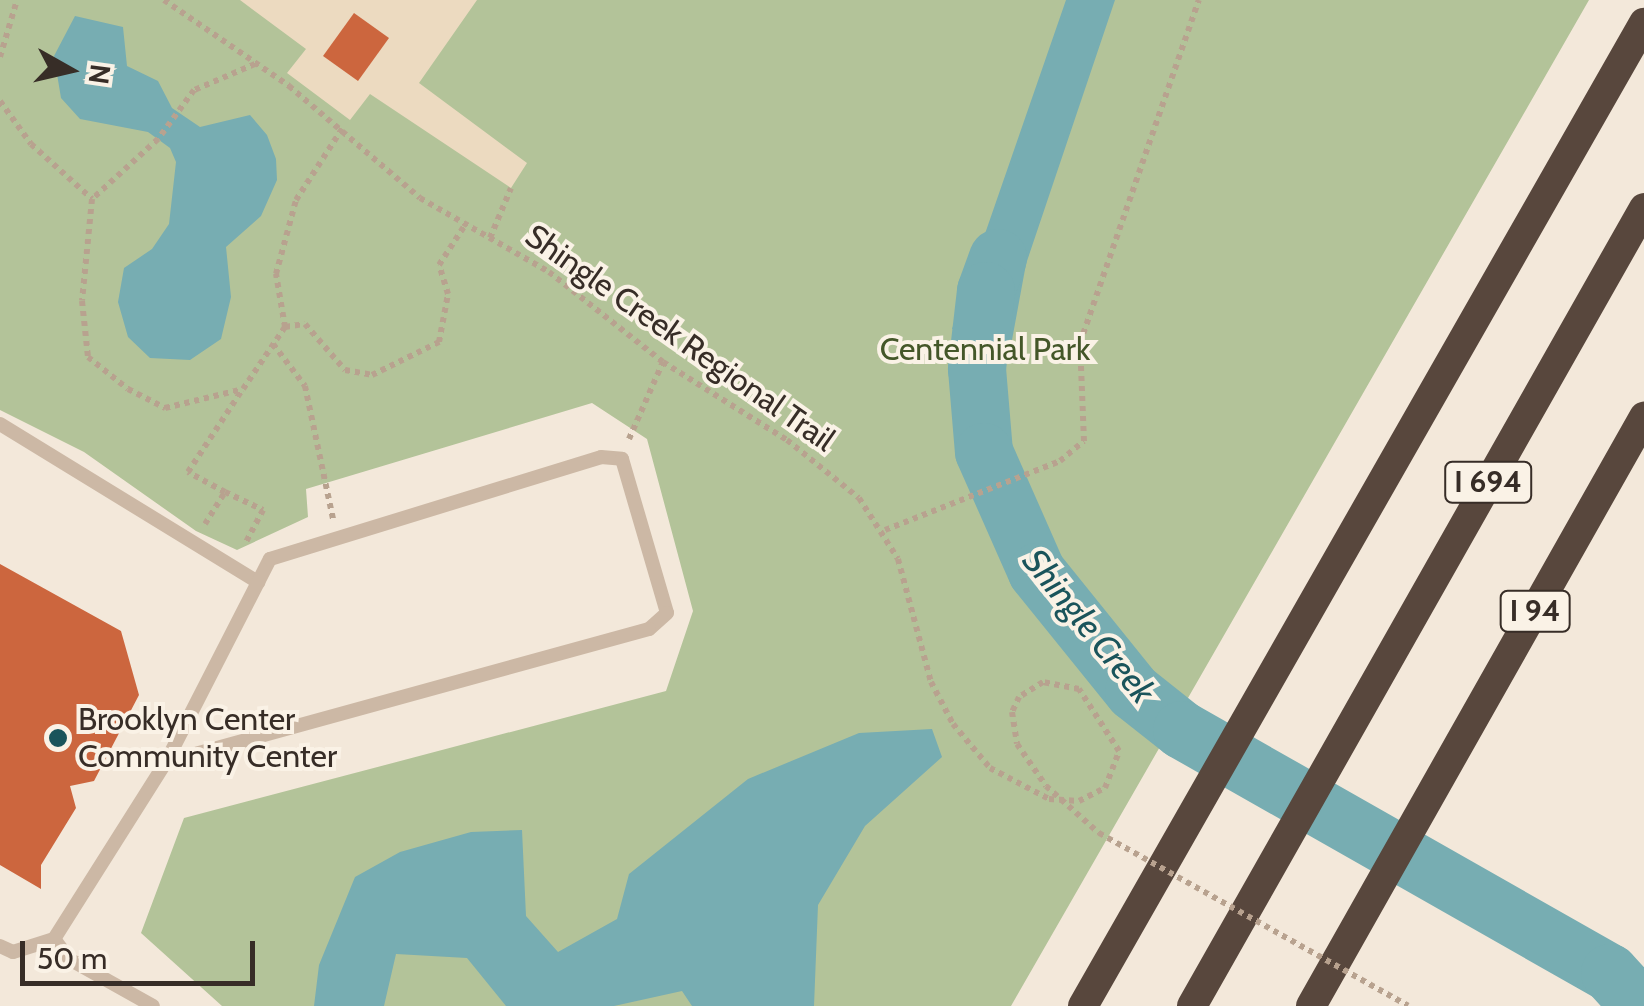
<!DOCTYPE html>
<html>
<head>
<meta charset="utf-8">
<style>
	body { margin:0 }
	#map { position:relative; width:1644px; height:1006px; overflow:hidden; background:#f3e8da; font-family:Cabin,sans-serif }
	div>[style] { position:absolute }
	.green>* { inset:0; background:#b3c399 }
	.plaza>* { inset:0; background:#ecdac0 }
	.water>* { inset:0; background:#77adb2 }
	.river>* { height:58px; margin:-29px; padding:0 29px; transform-origin:29px; border-radius:29px; background:#77adb2 }
	.building>* { inset:0; background:#cc663e }
	.path>* { height:6px; margin-top:-3px; transform-origin:0; background:repeating-linear-gradient(90deg,#b8a28f 0 5px,transparent 0 10px) }
	.lane>* { height:14px; margin:-7px; padding:0 7px; transform-origin:7px; border-radius:7px; background:#ccb8a5 }
	.highway>* { height:30px; margin:-15px; padding:0 15px; transform-origin:15px; border-radius:15px; background:#58473d }
	.path-bridge>* { height:6px; margin-top:-3px; transform-origin:0; background:repeating-linear-gradient(90deg,#b8a28f 0 5px,transparent 0 10px) }
	.dots>* { width:28px; height:28px; translate:-50% -50%; box-sizing:border-box; border:5px solid #faf2e6; border-radius:50% }
	span { translate:-50% -50%; white-space:nowrap; text-align:center; line-height:1.15; -webkit-text-stroke:8px #faf2e6; paint-order:stroke }
	.shield-label span { padding:2px 8px; background:#faf2e6; border:2px solid; border-radius:8px; -webkit-text-stroke-width:0 }
	.shield-label { font-size:30px; color:#372d27; font-weight:700 }
	.street-label { font-size:32px; color:#372d27 }
	.park-label { font-size:32px; color:#445729 }
	.poi-label { font-size:32px; color:#372d27 }
	.left { translate:0 -50%; text-align:left }
	.water-label { font-size:35px; color:#1a545b; font-style:italic }
	.north { position:absolute; left:20px; top:20px; width:100px; height:100px; -webkit-text-stroke:8px #faf2e6; paint-order:stroke; rotate:98deg; font-size:28px; font-weight:700; line-height:40px; text-align:center; color:#372d27 }
	.north::after { content:''; display:block; margin:auto; width:35px; height:45px; background:#372d27; clip-path:polygon(50% 0,100% 100%,50% 72%,0 100%) }
	.scale { position:absolute; left:20px; top:941px; width:235px; height:45px; box-sizing:border-box; border:5px solid #372d27; border-top:0; padding-left:12px; font-size:30px; line-height:35px; white-space:nowrap; color:#372d27; -webkit-text-stroke:8px #faf2e6; paint-order:stroke }
</style>
</head>
<body>
<div id="map">
	<div class="green">
		<i style="clip-path:polygon(0 0,1589px 0,1011px 1006px,222px 1006px,141px 933px,184px 818px,666px 691px,693px 611px,647px 439px,592px 403px,306px 489px,308px 517px,237px 550px,196px 531px,84px 452px,0 410px)"></i>
	</div>
	<div class="plaza">
		<i style="clip-path:polygon(240px 0,477px 0,419px 83px,527px 163px,511px 188px,370px 94px,350px 120px,287px 73px,306px 49px)"></i>
	</div>
	<div class="water">
		<i style="clip-path:polygon(1066px 0,1115px 0,1026px 264px,1012px 340px,952px 329px)"></i>
		<i style="clip-path:polygon(75px 16px,123px 27px,127px 66px,158px 81px,172px 108px,200px 127px,250px 115px,267px 135px,276px 159px,277px 180px,261px 216px,226px 247px,231px 297px,221px 339px,190px 360px,150px 358px,128px 337px,118px 302px,124px 268px,152px 249px,169px 224px,176px 162px,170px 148px,148px 132px,80px 119px,61px 98px,54px 56px)"></i>
		<i style="clip-path:polygon(932px 729px,942px 757px,865px 826px,818px 905px,814px 1006px,692px 1006px,682px 991px,614px 1006px,506px 1006px,467px 958px,396px 954px,384px 1006px,314px 1006px,319px 965px,355px 877px,400px 852px,471px 832px,522px 830px,526px 916px,558px 952px,617px 919px,629px 874px,748px 779px,859px 733px)"></i>
	</div>
	<div class="river">
		<i style="left:998px;top:258px;width:35px;rotate:110deg"></i>
		<i style="left:986px;top:291px;width:79px;rotate:96.6deg"></i>
		<i style="left:977px;top:369px;width:83px;rotate:85.2deg"></i>
		<i style="left:984px;top:452px;width:131px;rotate:66.2deg"></i>
		<i style="left:1037px;top:572px;width:154px;rotate:51.1deg"></i>
		<i style="left:1134px;top:692px;width:61px;rotate:38.4deg"></i>
		<i style="left:1182px;top:730px;width:492px;rotate:29.6deg"></i>
		<i style="left:1610px;top:973px;width:45px;rotate:47.7deg"></i>
	</div>
	<div class="building">
		<i style="clip-path:polygon(354px 13px,389px 38px,358px 81px,323px 56px)"></i>
		<i style="clip-path:polygon(0 564px,121px 631px,139px 695px,94px 781px,70px 786px,76px 808px,41px 865px,41px 889px,0 865px)"></i>
	</div>
	<div class="path">
		<i style="left:164px;top:0;width:152px;rotate:34.5deg"></i>
		<i style="left:289px;top:86px;width:172px;rotate:40.5deg"></i>
		<i style="left:420px;top:198px;width:149px;rotate:29.8deg"></i>
		<i style="left:549px;top:272px;width:145px;rotate:38.3deg"></i>
		<i style="left:663px;top:362px;width:146px;rotate:32.2deg"></i>
		<i style="left:787px;top:440px;width:92px;rotate:38.9deg"></i>
		<i style="left:859px;top:498px;width:72px;rotate:57.4deg"></i>
		<i style="left:898px;top:559px;width:127px;rotate:75deg"></i>
		<i style="left:931px;top:682px;width:47px;rotate:62.4deg"></i>
		<i style="left:953px;top:724px;width:57px;rotate:49.9deg"></i>
		<i style="left:990px;top:768px;width:67px;rotate:27.7deg"></i>
		<i style="left:1049px;top:799px;width:30px;rotate:4deg"></i>
		<i style="left:1079px;top:801px;width:29px;rotate:-27deg"></i>
		<i style="left:1105px;top:788px;width:40px;rotate:-69deg"></i>
		<i style="left:1119px;top:751px;width:74px;rotate:-122.8deg"></i>
		<i style="left:1079px;top:689px;width:37px;rotate:-169deg"></i>
		<i style="left:1043px;top:682px;width:28px;rotate:148deg"></i>
		<i style="left:1019px;top:697px;width:17px;rotate:115deg"></i>
		<i style="left:1012px;top:712px;width:32px;rotate:81deg"></i>
		<i style="left:1017px;top:744px;width:51px;rotate:55.4deg"></i>
		<i style="left:0;top:57px;width:59px;rotate:-73.4deg"></i>
		<i style="left:255px;top:64px;width:66px;rotate:156.9deg"></i>
		<i style="left:194px;top:90px;width:61px;rotate:126.3deg"></i>
		<i style="left:158px;top:139px;width:89px;rotate:137.7deg"></i>
		<i style="left:92px;top:199px;width:102px;rotate:95.6deg"></i>
		<i style="left:82px;top:301px;width:56px;rotate:83.9deg"></i>
		<i style="left:88px;top:357px;width:51px;rotate:38.7deg"></i>
		<i style="left:128px;top:389px;width:42px;rotate:27.2deg"></i>
		<i style="left:165px;top:408px;width:80px;rotate:-13.7deg"></i>
		<i style="left:243px;top:389px;width:75px;rotate:-55.9deg"></i>
		<i style="left:285px;top:327px;width:54px;rotate:-99.6deg"></i>
		<i style="left:276px;top:274px;width:77px;rotate:-74.9deg"></i>
		<i style="left:296px;top:200px;width:85px;rotate:-57.1deg"></i>
		<i style="left:0;top:101px;width:53px;rotate:54.2deg"></i>
		<i style="left:31px;top:144px;width:82px;rotate:42deg"></i>
		<i style="left:490px;top:238px;width:54px;rotate:-67.2deg"></i>
		<i style="left:285px;top:327px;width:20px;rotate:-9deg"></i>
		<i style="left:305px;top:324px;width:61px;rotate:49deg"></i>
		<i style="left:345px;top:370px;width:27px;rotate:10deg"></i>
		<i style="left:372px;top:375px;width:75px;rotate:-26.2deg"></i>
		<i style="left:439px;top:342px;width:49px;rotate:-79.4deg"></i>
		<i style="left:448px;top:294px;width:30px;rotate:-107deg"></i>
		<i style="left:439px;top:265px;width:48px;rotate:-57deg"></i>
		<i style="left:273px;top:344px;width:53px;rotate:52.7deg"></i>
		<i style="left:305px;top:386px;width:136px;rotate:78.1deg"></i>
		<i style="left:629px;top:439px;width:84px;rotate:-66.2deg"></i>
		<i style="left:225px;top:492px;width:42px;rotate:25.3deg"></i>
		<i style="left:263px;top:510px;width:38px;rotate:118deg"></i>
		<i style="left:205px;top:524px;width:38px;rotate:-58deg"></i>
		<i style="left:225px;top:492px;width:42px;rotate:-151.6deg"></i>
		<i style="left:188px;top:472px;width:98px;rotate:-56.6deg"></i>
		<i style="left:885px;top:530px;width:188px;rotate:-21.5deg"></i>
		<i style="left:1060px;top:461px;width:31px;rotate:-40deg"></i>
		<i style="left:1084px;top:441px;width:98px;rotate:-92.3deg"></i>
		<i style="left:1080px;top:343px;width:363px;rotate:-70.9deg"></i>
	</div>
	<div class="lane">
		<i style="left:0;top:424px;width:303px;rotate:31.5deg"></i>
		<i style="left:54px;top:939px;width:25px;rotate:53deg"></i>
		<i style="left:69px;top:959px;width:96px;rotate:29.2deg"></i>
		<i style="left:0;top:946px;width:14px;rotate:25deg"></i>
		<i style="left:13px;top:952px;width:43px;rotate:-17.6deg"></i>
		<i style="left:54px;top:939px;width:209px;rotate:-57.7deg"></i>
		<i style="left:166px;top:762px;width:228px;rotate:-62.9deg"></i>
		<i style="left:270px;top:559px;width:346px;rotate:-17.1deg"></i>
		<i style="left:601px;top:457px;width:21px;rotate:5deg"></i>
		<i style="left:622px;top:459px;width:160px;rotate:73.7deg"></i>
		<i style="left:667px;top:613px;width:24px;rotate:138deg"></i>
		<i style="left:649px;top:629px;width:501px;rotate:164.6deg"></i>
	</div>
	<div class="highway">
		<i style="left:1083px;top:1006px;width:1132px;rotate:-60.29deg"></i>
		<i style="left:1192px;top:1006px;width:917px;rotate:-60.47deg"></i>
		<i style="left:1311px;top:1006px;width:677px;rotate:-60.52deg"></i>
	</div>
	<div class="path-bridge">
		<i style="left:1046px;top:786px;width:71px;rotate:41.6deg"></i>
		<i style="left:1099px;top:833px;width:354px;rotate:29.2deg"></i>
	</div>
	<div class="dots">
		<i style="left:58px;top:738px;background:#1a545b"></i>
	</div>
	<div class="shield-label">
		<span style="left:1488px;top:482px">I 694</span>
		<span style="left:1535px;top:611px">I 94</span>
	</div>
	<div class="street-label">
		<span style="left:680px;top:338px;rotate:35deg">Shingle Creek Regional Trail</span>
	</div>
	<div class="park-label">
		<span style="left:985px;top:349px">Centennial Park</span>
	</div>
	<div class="poi-label">
		<span class="left" style="left:78px;top:738px">Brooklyn Center<br>Community Center</span>
	</div>
	<div class="water-label">
		<span style="left:1089px;top:626px;rotate:51deg">Shingle Creek</span>
	</div>
	<div class="north">N</div>
	<div class="scale">50 m</div>
</div>
</body>
</html>
